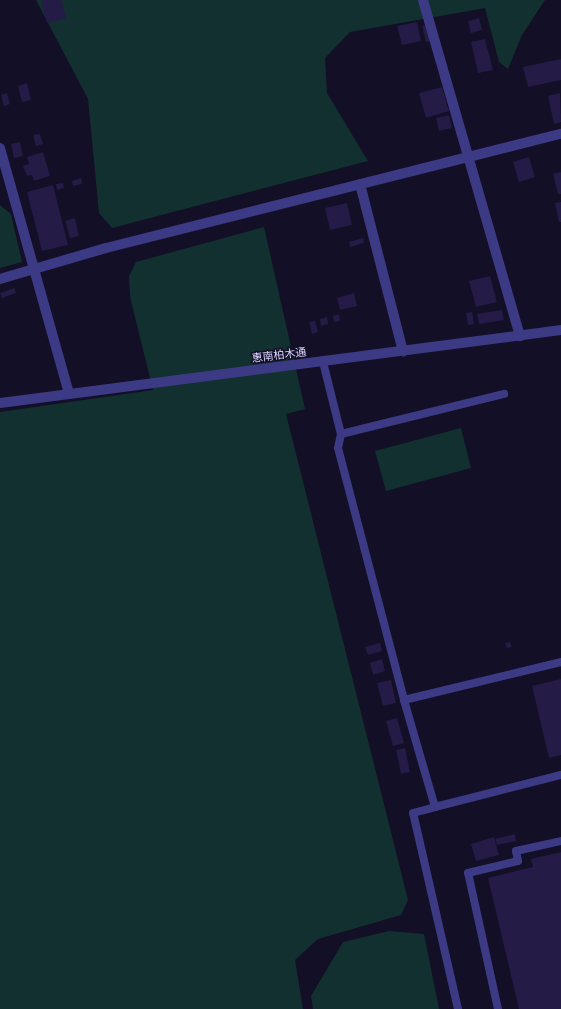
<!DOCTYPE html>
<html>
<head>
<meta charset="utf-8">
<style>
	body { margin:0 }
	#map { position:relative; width:561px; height:1009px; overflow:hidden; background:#130f26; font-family:"Open Sans","Noto Sans JP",sans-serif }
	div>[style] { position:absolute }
	.green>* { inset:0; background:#12302f }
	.building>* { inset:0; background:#241b47 }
	.lane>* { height:8px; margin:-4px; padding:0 4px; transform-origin:4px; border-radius:4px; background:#3d3a85 }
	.street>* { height:10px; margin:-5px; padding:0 5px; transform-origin:5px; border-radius:5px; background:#3d3a85 }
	span { translate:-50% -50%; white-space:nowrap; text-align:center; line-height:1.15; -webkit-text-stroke:3px #130f26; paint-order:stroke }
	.street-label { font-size:11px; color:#d9d4ff }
</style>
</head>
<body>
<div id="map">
	<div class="green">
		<i style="clip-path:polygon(36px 0,545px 0,522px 35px,508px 69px,499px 62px,485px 8px,350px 32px,325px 58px,327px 93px,368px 161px,112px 228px,99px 213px,88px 99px)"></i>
		<i style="clip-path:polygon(0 205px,11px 214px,22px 262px,0 268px)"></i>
		<i style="clip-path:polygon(264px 227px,305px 409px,286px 414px,408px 900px,401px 915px,318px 939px,295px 960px,303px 1009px,0 1009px,0 412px,153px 390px,130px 297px,129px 276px,136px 262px)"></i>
		<i style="clip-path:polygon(461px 428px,471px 468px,386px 491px,375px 451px)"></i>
		<i style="clip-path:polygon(389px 931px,424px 934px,439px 1009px,313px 1009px,311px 996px,343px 942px)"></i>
	</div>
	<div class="building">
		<i style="clip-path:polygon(41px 0,61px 0,66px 18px,47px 23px)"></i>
		<i style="clip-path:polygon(479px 18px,482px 30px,471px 33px,468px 21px)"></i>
		<i style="clip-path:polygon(417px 22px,421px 41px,402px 45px,397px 26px)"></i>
		<i style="clip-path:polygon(428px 25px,432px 41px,426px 42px,422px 26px)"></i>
		<i style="clip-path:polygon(485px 39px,493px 70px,478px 73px,471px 42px)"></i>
		<i style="clip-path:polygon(561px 59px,561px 80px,528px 87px,523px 67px)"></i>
		<i style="clip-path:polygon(27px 83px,31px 100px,22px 102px,18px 86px)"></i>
		<i style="clip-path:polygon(442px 87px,449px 111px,426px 118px,419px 93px)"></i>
		<i style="clip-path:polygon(7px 93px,10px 104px,4px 106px,1px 95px)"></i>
		<i style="clip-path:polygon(560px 93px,561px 122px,554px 124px,548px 96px)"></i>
		<i style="clip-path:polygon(449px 115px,452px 128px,439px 131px,436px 118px)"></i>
		<i style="clip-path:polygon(40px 134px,43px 144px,36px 146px,33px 135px)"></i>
		<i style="clip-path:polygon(20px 142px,23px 156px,14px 158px,11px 144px)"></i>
		<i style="clip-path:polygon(43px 152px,50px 176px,34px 181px,32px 175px,27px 176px,23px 166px,29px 164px,27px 157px)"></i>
		<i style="clip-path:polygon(529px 157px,535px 177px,519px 182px,513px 162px)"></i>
		<i style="clip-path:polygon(561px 172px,561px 194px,558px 194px,553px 174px)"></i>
		<i style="clip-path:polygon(81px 178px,82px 184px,73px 186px,72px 181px)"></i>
		<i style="clip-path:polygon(63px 183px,64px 188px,57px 190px,56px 184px)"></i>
		<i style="clip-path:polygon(53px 185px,68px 245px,42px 251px,27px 192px)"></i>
		<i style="clip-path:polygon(561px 202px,561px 222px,559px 222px,555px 203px)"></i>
		<i style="clip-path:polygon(347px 203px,352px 225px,330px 230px,325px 208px)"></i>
		<i style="clip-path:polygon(75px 218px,79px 236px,70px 238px,65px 221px)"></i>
		<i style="clip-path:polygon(363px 238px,364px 243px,350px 247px,349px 242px)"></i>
		<i style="clip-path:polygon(490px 276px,497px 302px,476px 307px,469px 281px)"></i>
		<i style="clip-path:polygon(14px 288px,16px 293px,2px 298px,0 293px)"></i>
		<i style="clip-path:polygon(354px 293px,357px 306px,340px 310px,337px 298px)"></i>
		<i style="clip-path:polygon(502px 310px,504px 320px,479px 324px,477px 314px)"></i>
		<i style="clip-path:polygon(472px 312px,474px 324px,468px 325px,466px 313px)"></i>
		<i style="clip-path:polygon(339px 314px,340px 321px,334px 322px,333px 316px)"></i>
		<i style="clip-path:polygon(327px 317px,328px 324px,321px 326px,320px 319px)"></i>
		<i style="clip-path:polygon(315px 321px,318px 332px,312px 334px,309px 322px)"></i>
		<i style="clip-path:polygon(510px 642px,512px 647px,507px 648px,505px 643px)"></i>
		<i style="clip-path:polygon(380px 643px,382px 651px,368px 655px,365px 647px)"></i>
		<i style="clip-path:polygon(382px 659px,385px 671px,373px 675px,370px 663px)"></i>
		<i style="clip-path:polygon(561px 679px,561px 755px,549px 758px,532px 686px)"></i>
		<i style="clip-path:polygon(391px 680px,396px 703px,383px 706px,377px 683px)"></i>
		<i style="clip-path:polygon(397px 718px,404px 743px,393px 746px,386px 721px)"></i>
		<i style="clip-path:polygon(405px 748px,410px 772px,401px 774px,396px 750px)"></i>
		<i style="clip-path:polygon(515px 834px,516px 841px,497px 845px,495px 839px)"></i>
		<i style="clip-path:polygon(494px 837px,499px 855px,476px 861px,471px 844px)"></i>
		<i style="clip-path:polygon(561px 852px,561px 1009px,519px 1009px,488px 878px,533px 867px,531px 859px)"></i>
	</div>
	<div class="lane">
		<i style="left:323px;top:362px;width:74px;rotate:76deg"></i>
		<i style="left:341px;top:434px;width:14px;rotate:102deg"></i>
		<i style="left:338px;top:448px;width:260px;rotate:75.3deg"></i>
		<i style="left:341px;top:434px;width:168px;rotate:-13.8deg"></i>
		<i style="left:435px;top:807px;width:130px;rotate:-14.3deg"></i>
		<i style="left:458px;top:1009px;width:201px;rotate:-102.9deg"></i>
		<i style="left:413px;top:813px;width:23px;rotate:-15deg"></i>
		<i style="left:435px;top:807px;width:111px;rotate:-106.2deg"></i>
		<i style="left:404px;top:700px;width:162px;rotate:-13.6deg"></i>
		<i style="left:498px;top:1009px;width:139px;rotate:-102.4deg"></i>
		<i style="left:468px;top:873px;width:51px;rotate:-13.5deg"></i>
		<i style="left:518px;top:861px;width:10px;rotate:-101deg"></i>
		<i style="left:516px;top:851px;width:46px;rotate:-12.5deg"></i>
	</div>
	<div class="street">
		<i style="left:423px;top:0;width:350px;rotate:73.9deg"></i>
		<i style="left:0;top:148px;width:255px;rotate:74.3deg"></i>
		<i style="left:360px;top:184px;width:173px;rotate:75.6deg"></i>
		<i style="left:0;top:279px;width:110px;rotate:-16.3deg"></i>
		<i style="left:106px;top:248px;width:469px;rotate:-14.1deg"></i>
		<i style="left:0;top:403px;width:566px;rotate:-7.41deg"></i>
	</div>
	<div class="street-label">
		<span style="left:279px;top:355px;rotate:-7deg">恵南柏木通</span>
	</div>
</div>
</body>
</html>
